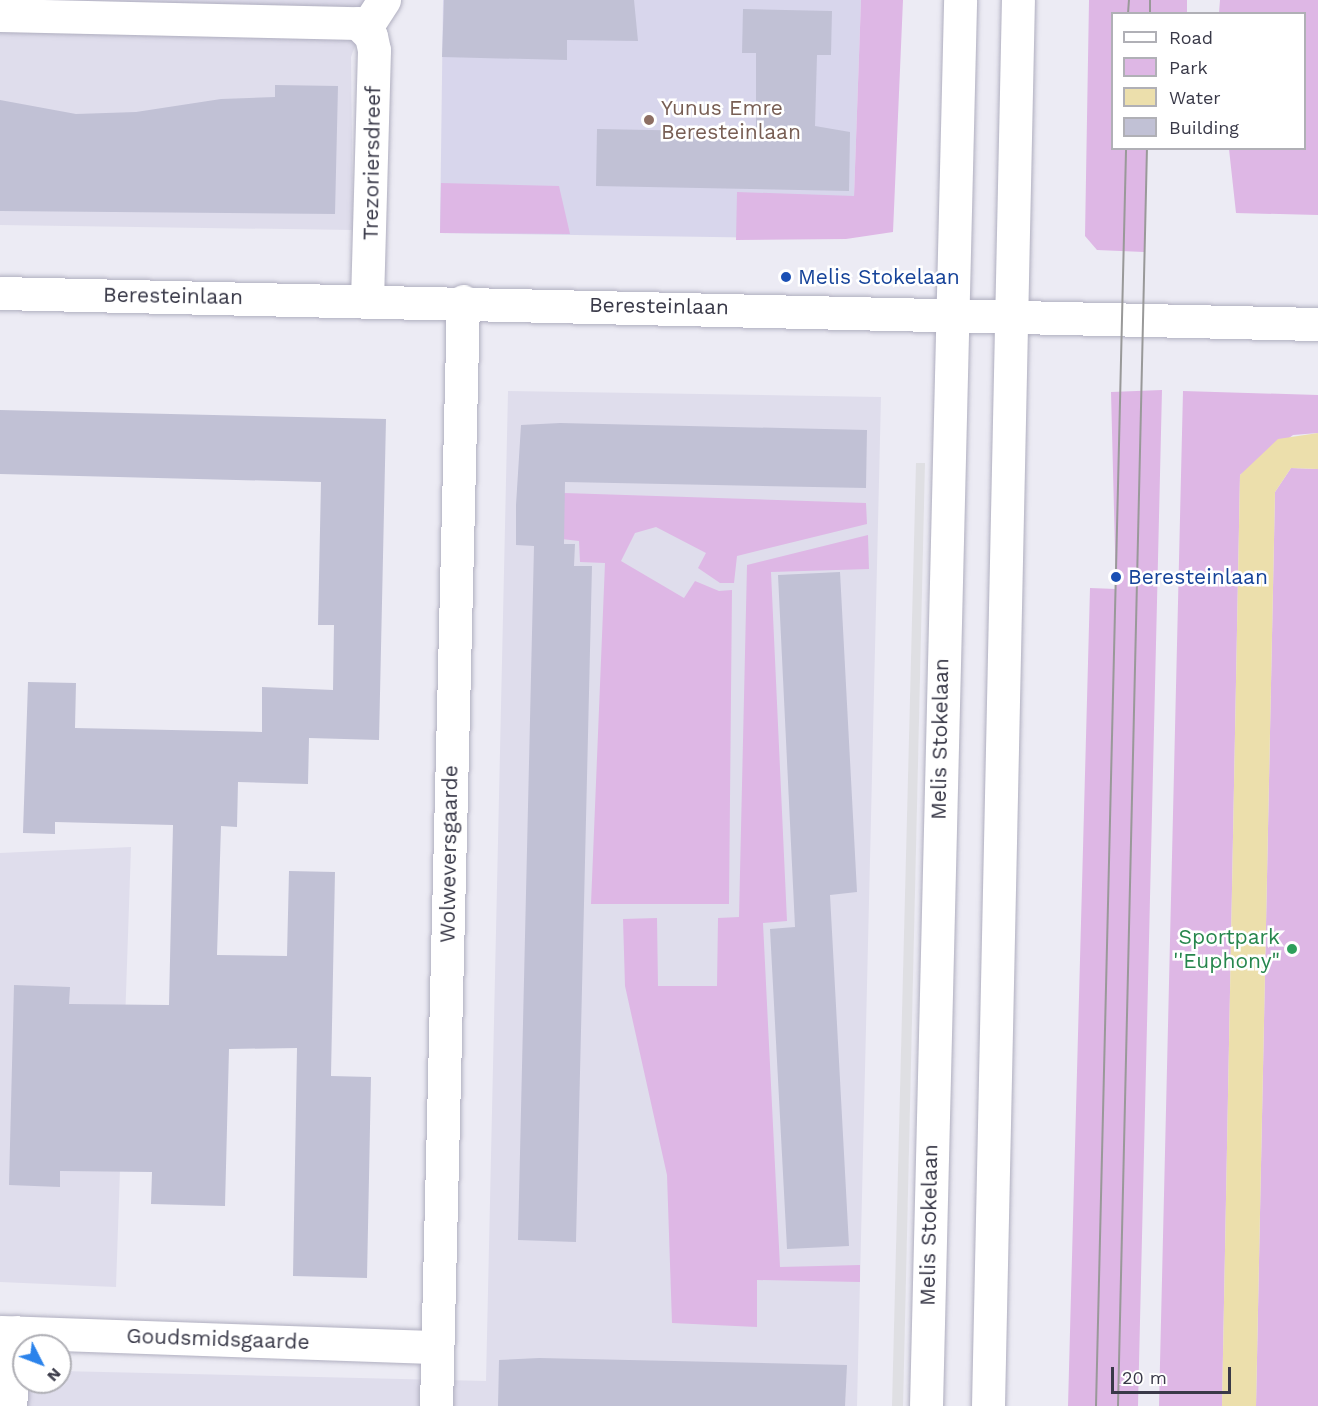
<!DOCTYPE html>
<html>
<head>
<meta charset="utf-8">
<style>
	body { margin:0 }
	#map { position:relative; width:1318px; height:1406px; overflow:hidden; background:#ecebf4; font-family:"Work Sans",sans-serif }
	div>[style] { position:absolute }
	.residential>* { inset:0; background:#dfddec }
	.education>* { inset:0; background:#d8d6ec }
	.green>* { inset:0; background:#deb7e5 }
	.parking>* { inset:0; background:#dfdfe3 }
	.water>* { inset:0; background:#ecdfac }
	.building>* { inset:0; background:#c1c1d5 }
	.roads { filter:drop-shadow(0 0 2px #afaebf) drop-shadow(0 0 2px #afaebf) }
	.minor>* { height:33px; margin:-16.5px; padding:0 16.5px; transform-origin:16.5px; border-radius:16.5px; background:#fff }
	.tram>* { height:1.5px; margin:-0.75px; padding:0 0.75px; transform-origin:0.75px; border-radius:0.75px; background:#999 }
	.dots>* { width:16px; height:16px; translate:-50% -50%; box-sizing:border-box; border:3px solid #fff; border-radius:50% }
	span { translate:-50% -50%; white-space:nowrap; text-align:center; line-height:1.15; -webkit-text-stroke:5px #fff; paint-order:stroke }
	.education-label { font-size:21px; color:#785e54 }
	.left { translate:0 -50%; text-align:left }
	.street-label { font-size:21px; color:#393948 }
	.transit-label { font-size:21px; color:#164399 }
	.leisure-label { font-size:21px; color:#27864d }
	.right { translate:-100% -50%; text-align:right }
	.legend { position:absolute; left:1111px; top:12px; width:195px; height:138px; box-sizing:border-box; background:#fff; border:2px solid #b0b0b6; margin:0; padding:8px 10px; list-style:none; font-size:18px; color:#393948 }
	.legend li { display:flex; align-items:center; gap:12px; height:30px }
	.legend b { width:30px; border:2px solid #b0b0b6 }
	.north { position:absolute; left:12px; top:1334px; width:60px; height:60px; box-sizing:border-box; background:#fff; border:2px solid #b0b0b6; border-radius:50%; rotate:132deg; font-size:16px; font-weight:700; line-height:24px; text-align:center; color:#393948 }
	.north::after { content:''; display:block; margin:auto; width:21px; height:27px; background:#2b83eb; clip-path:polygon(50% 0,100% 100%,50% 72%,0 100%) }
	.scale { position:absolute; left:1111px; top:1367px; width:120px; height:27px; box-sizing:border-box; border:3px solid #393948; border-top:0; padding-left:8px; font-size:18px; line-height:21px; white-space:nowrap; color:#393948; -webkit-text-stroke:4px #fff; paint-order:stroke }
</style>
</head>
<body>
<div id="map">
	<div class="residential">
		<i style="clip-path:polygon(0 0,372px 0,351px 57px,353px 230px,0 225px)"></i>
		<i style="clip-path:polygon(508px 391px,881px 397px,857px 1406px,0 1406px,24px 1382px,60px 1382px,60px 1371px,486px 1381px)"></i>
		<i style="clip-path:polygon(131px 847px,116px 1287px,0 1282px,0 853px)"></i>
	</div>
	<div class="education">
		<i style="clip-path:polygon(443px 0,861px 0,854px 196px,846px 239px,440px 233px)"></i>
	</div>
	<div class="green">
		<i style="clip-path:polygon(861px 0,903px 0,893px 232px,846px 239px,736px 240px,737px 192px,854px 196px)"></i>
		<i style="clip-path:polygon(1089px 0,1187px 0,1187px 13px,1112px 14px,1112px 148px,1147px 149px,1144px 252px,1097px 250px,1085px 236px)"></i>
		<i style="clip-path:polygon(1220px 0,1318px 0,1318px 215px,1236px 213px,1229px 149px,1304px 148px,1304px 14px,1219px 13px)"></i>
		<i style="clip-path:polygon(441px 183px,559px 186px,570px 234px,440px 233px)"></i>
		<i style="clip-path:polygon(1162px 390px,1138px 1406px,1068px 1406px,1090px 588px,1116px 589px,1111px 392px)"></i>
		<i style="clip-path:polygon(1183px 391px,1318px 395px,1318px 433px,1293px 435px,1240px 475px,1222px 1406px,1159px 1406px)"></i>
		<i style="clip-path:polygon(1291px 468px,1318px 469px,1318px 1406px,1256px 1406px,1275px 492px)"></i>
		<i style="clip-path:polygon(564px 493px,866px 503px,867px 524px,737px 556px,734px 583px,720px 583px,698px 568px,706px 553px,656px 527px,635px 533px,621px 561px,684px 598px,695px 581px,719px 591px,732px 590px,729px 904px,591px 904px,605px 563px,580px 562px,579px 541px,562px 539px)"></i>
		<i style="clip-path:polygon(868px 535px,869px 569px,771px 572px,787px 921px,763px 923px,780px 1267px,860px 1265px,860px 1282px,757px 1280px,757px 1327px,672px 1323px,667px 1175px,625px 986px,623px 919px,657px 918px,658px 986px,717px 986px,718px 918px,739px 917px,747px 565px)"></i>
	</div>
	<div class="parking">
		<i style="clip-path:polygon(916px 463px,925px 463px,903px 1406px,892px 1406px)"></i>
	</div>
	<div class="water">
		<i style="clip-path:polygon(1318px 433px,1318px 469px,1291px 468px,1275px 492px,1256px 1406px,1222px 1406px,1240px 475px,1278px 439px)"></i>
	</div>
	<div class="building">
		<i style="clip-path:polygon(444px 0,634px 0,638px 41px,567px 40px,567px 60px,442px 57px)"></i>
		<i style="clip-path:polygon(743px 9px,832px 11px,831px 55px,817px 55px,815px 126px,850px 132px,849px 191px,596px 186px,597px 129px,756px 132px,756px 53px,742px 53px)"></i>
		<i style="clip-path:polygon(275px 85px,338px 86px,335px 214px,0 211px,0 100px,76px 114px,136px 112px,221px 99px,275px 97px)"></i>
		<i style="clip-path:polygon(0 410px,386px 419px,379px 740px,309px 738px,308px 784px,238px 782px,237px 827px,221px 826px,217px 955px,287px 956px,289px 871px,335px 872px,331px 1076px,371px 1077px,367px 1278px,293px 1276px,297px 1048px,229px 1049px,225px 1206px,151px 1204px,152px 1172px,60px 1171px,60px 1187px,9px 1185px,14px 985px,70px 987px,69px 1004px,169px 1005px,173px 825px,55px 822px,55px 834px,23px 833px,28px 682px,76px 683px,75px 728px,262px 732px,262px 687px,333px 690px,334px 625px,318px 625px,321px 482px,0 474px)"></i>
		<i style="clip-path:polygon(560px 423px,867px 430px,866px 488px,565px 482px,564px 544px,575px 544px,574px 566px,592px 566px,576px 1242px,518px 1240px,534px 546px,516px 545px,516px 505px,521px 425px)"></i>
		<i style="clip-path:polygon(840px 572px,857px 892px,830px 895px,849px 1246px,787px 1249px,770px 929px,795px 927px,778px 575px)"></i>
		<i style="clip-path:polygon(539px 1358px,847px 1365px,845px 1406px,498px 1406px,499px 1360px)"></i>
	</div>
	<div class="roads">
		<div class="minor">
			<i style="left:0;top:15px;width:358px;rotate:1.3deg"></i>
			<i style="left:358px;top:23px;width:18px;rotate:45deg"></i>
			<i style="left:371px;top:36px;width:14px;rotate:78deg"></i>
			<i style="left:374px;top:50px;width:249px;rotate:91.6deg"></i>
			<i style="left:365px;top:29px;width:35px;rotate:-57deg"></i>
			<i style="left:0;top:293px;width:1318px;rotate:1.35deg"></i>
			<i style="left:0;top:1332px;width:437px;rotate:2deg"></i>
			<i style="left:10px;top:1406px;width:74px;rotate:-85.4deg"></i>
			<i style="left:436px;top:1406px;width:1105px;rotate:-88.6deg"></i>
			<i style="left:926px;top:1406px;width:1406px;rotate:-88.61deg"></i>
			<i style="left:988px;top:1406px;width:1406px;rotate:-88.78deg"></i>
		</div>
	</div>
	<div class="tram">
		<i style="left:1128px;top:14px;width:14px;rotate:-86deg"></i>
		<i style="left:1150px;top:14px;width:14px;rotate:-90deg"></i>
		<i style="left:1096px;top:1406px;width:1258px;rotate:-88.63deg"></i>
		<i style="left:1118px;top:1406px;width:1258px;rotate:-88.68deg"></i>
	</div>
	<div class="dots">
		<i style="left:649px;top:120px;background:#8d6e63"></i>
		<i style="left:786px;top:277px;background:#1a4fb4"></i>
		<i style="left:1116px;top:577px;background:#1a4fb4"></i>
		<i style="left:1292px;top:949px;background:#2e9e5b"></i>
	</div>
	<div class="education-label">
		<span class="left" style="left:661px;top:120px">Yunus Emre<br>Beresteinlaan</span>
	</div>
	<div class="street-label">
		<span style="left:372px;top:163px;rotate:-89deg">Trezoriersdreef</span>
		<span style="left:173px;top:296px;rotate:1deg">Beresteinlaan</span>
		<span style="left:659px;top:306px;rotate:1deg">Beresteinlaan</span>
		<span style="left:940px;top:739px;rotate:-89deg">Melis Stokelaan</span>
		<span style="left:449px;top:854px;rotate:-89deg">Wolweversgaarde</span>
		<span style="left:929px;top:1225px;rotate:-89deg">Melis Stokelaan</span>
		<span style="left:218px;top:1339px;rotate:2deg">Goudsmidsgaarde</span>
	</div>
	<div class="transit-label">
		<span class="left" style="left:798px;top:277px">Melis Stokelaan</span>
		<span class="left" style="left:1128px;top:577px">Beresteinlaan</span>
	</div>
	<div class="leisure-label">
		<span class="right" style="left:1280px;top:949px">Sportpark<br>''Euphony"</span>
	</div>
	<ul class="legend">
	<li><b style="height:8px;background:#fff"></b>Road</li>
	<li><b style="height:16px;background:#deb7e5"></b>Park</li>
	<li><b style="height:16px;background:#ecdfac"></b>Water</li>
	<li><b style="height:16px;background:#c1c1d5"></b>Building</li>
	</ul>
	<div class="north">N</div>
	<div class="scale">20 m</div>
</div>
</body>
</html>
